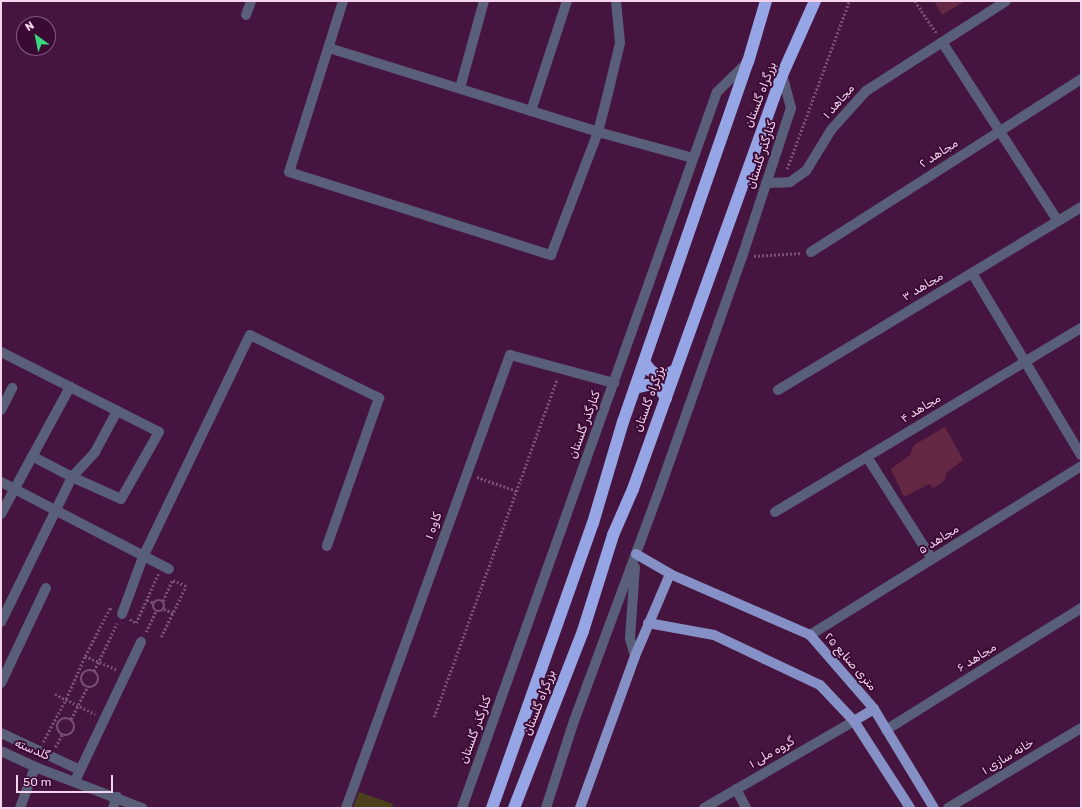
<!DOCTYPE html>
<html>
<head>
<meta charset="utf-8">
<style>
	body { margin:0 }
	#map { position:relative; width:1082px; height:809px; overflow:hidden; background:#46153f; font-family:Rubik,Vazirmatn,sans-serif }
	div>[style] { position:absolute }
	.green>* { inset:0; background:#4b411c }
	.building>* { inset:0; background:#652844 }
	.path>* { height:2.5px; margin-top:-1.25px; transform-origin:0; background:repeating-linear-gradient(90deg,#7a4f73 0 2px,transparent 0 4px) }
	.path>.ring { margin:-1.25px; padding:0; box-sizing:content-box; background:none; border:2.5px solid #7a4f73; border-radius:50% }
	.minor>* { height:10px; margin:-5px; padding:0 5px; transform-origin:5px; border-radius:5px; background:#595f79 }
	.major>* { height:10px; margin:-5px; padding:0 5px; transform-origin:5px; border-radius:5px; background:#8591c6 }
	.highway>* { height:12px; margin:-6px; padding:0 6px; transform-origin:6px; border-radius:6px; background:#96a5e5 }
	span { translate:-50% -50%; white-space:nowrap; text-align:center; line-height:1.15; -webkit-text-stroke:4px #3a0934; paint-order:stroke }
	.street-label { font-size:12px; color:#f4d5ed }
	.frame { position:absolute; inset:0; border:2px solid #f4d5ed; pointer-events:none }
	.north { position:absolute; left:16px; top:16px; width:40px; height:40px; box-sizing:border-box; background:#3a0934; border:1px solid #845b7e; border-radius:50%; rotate:327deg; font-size:11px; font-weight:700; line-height:16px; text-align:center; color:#f4d5ed }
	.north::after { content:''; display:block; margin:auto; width:14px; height:18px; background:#39d87f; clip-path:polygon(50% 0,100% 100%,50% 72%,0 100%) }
	.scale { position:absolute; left:16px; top:775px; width:97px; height:18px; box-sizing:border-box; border:2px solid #f4d5ed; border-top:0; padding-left:5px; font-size:12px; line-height:14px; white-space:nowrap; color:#f4d5ed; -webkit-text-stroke:3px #3a0934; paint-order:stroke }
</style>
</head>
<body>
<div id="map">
	<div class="green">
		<i style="clip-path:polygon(359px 792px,393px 804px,392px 808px,353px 808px)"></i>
	</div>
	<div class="building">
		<i style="clip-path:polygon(934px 1px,965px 1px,942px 15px)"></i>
		<i style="clip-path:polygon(945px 427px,963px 460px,947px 472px,944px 481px,933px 488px,929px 484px,904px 497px,891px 469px,910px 455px,914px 445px)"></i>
	</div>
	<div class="path">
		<i style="left:915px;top:1px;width:40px;rotate:56deg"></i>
		<i style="left:787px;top:169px;width:179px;rotate:-69.7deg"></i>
		<i style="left:754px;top:256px;width:47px;rotate:-3.7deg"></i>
		<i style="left:477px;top:477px;width:42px;rotate:19.3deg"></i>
		<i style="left:147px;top:600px;width:8px;rotate:23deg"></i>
		<i class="ring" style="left:153px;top:600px;width:9.5px;height:9.5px"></i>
		<i style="left:163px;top:601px;width:22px;rotate:-66deg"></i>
		<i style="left:164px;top:609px;width:10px;rotate:24deg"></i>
		<i style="left:130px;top:619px;width:7px;rotate:34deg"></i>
		<i style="left:136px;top:623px;width:54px;rotate:-65.8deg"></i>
		<i style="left:146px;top:632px;width:23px;rotate:-65deg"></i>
		<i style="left:161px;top:637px;width:57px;rotate:-63.9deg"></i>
		<i style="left:186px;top:586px;width:16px;rotate:-158deg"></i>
		<i style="left:85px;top:656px;width:34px;rotate:23deg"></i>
		<i class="ring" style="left:81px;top:670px;width:15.5px;height:15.5px"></i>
		<i style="left:94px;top:671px;width:53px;rotate:-64.4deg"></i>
		<i style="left:55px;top:694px;width:45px;rotate:26.6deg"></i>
		<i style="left:434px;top:717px;width:360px;rotate:-70deg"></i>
		<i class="ring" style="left:57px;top:718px;width:15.5px;height:15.5px"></i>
		<i style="left:71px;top:719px;width:35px;rotate:-63deg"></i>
		<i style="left:43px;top:742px;width:49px;rotate:-61.9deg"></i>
		<i style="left:66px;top:699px;width:47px;rotate:-66.2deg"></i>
		<i style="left:85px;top:656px;width:54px;rotate:-62.5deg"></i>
		<i style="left:110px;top:608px;width:4px;rotate:34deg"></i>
		<i style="left:55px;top:747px;width:14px;rotate:-60deg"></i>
	</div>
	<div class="minor">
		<i style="left:343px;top:1px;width:179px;rotate:107.5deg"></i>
		<i style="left:289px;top:172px;width:275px;rotate:17.6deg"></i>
		<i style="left:551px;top:255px;width:132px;rotate:-69.1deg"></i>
		<i style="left:598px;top:132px;width:40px;rotate:-75.6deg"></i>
		<i style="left:608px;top:93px;width:51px;rotate:-76.5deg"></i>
		<i style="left:620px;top:43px;width:42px;rotate:-95.4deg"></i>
		<i style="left:246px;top:15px;width:15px;rotate:-70deg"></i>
		<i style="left:942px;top:42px;width:213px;rotate:57.1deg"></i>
		<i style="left:329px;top:48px;width:282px;rotate:17.3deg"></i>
		<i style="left:598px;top:132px;width:98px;rotate:15.3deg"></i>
		<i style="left:460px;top:88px;width:90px;rotate:-74.6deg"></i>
		<i style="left:531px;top:111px;width:116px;rotate:-71.9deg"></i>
		<i style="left:766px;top:183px;width:24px;rotate:-2deg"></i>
		<i style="left:790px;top:182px;width:19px;rotate:-35deg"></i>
		<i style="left:806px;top:171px;width:48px;rotate:-58.6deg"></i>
		<i style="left:831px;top:130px;width:52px;rotate:-48.1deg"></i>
		<i style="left:866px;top:91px;width:166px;rotate:-32.7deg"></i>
		<i style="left:811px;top:252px;width:321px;rotate:-32.6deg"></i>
		<i style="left:972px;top:273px;width:212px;rotate:59.1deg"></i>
		<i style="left:1px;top:352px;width:177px;rotate:26.9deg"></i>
		<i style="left:159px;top:432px;width:77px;rotate:119.6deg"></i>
		<i style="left:121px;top:499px;width:54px;rotate:-155.8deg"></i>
		<i style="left:72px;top:477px;width:45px;rotate:-152.3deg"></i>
		<i style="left:778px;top:390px;width:354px;rotate:-31.1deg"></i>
		<i style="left:1px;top:410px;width:25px;rotate:-63deg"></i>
		<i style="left:867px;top:457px;width:121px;rotate:57.5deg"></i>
		<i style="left:1px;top:482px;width:189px;rotate:27.4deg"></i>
		<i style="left:775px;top:512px;width:357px;rotate:-31deg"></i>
		<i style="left:1px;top:514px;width:145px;rotate:-61.5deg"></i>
		<i style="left:122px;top:614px;width:61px;rotate:-69.8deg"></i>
		<i style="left:143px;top:557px;width:246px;rotate:-64.3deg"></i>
		<i style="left:250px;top:335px;width:144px;rotate:26deg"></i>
		<i style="left:379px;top:398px;width:157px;rotate:109.4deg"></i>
		<i style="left:1px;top:622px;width:161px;rotate:-63.9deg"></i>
		<i style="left:72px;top:477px;width:34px;rotate:-47deg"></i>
		<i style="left:95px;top:452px;width:47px;rotate:-61.8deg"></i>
		<i style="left:810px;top:635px;width:319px;rotate:-31.9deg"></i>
		<i style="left:635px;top:656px;width:19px;rotate:-106deg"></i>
		<i style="left:630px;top:638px;width:71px;rotate:-86deg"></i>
		<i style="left:1px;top:683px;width:105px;rotate:-64.7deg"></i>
		<i style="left:886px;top:730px;width:230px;rotate:-32deg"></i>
		<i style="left:1px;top:733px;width:87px;rotate:25.1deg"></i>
		<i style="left:1px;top:751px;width:38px;rotate:25deg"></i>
		<i style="left:35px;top:767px;width:115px;rotate:21deg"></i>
		<i style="left:75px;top:781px;width:154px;rotate:-64.6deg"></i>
		<i style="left:736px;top:789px;width:21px;rotate:62deg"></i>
		<i style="left:20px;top:808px;width:44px;rotate:-69.9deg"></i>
		<i style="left:113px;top:808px;width:12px;rotate:-70deg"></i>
		<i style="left:346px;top:808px;width:482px;rotate:-70.1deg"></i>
		<i style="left:510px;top:355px;width:108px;rotate:15.1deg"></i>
		<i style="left:462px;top:808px;width:760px;rotate:-70.4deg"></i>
		<i style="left:717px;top:92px;width:43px;rotate:-44.1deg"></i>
		<i style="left:546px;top:808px;width:91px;rotate:-72.2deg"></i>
		<i style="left:574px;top:721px;width:242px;rotate:-69.7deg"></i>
		<i style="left:658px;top:494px;width:251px;rotate:-70.5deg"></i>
		<i style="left:742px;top:257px;width:157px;rotate:-71.8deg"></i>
		<i style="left:791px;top:108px;width:34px;rotate:-105deg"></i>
		<i style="left:704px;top:808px;width:173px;rotate:-30.1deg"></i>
		<i style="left:948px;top:808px;width:155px;rotate:-31deg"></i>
	</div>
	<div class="major">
		<i style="left:636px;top:554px;width:39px;rotate:30deg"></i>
		<i style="left:670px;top:574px;width:153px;rotate:23.5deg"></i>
		<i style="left:810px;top:635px;width:98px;rotate:49.1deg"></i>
		<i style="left:874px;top:709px;width:116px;rotate:58.8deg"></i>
		<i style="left:648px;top:623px;width:67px;rotate:10.3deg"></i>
		<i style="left:714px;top:635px;width:117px;rotate:25.3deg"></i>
		<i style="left:820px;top:685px;width:50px;rotate:46.6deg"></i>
		<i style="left:854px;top:721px;width:103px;rotate:57.2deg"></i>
		<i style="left:854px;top:721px;width:23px;rotate:-31deg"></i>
		<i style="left:580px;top:808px;width:162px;rotate:-70.1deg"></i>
		<i style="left:635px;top:656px;width:89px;rotate:-66.9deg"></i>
	</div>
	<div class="highway">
		<i style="left:644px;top:362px;width:11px;rotate:52deg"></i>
		<i style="left:651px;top:371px;width:8px;rotate:30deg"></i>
		<i style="left:658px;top:375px;width:6px;rotate:9deg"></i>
		<i style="left:664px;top:376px;width:13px;rotate:-27deg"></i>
		<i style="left:635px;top:388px;width:12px;rotate:-14deg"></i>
		<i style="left:647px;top:385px;width:6px"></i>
		<i style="left:653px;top:385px;width:8px;rotate:30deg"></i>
		<i style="left:660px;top:389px;width:11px;rotate:56deg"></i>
		<i style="left:492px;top:808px;width:302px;rotate:-70.5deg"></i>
		<i style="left:593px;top:523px;width:105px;rotate:-73.5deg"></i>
		<i style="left:623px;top:422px;width:381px;rotate:-70.9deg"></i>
		<i style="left:748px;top:62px;width:64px;rotate:-73.6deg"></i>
		<i style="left:514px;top:808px;width:190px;rotate:-68.7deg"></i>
		<i style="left:583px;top:631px;width:101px;rotate:-72.6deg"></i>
		<i style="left:613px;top:535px;width:50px;rotate:-66.5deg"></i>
		<i style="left:633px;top:489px;width:440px;rotate:-70.2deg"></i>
		<i style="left:782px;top:75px;width:81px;rotate:-66deg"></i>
	</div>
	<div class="street-label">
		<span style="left:761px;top:95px;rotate:-69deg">بزرگراه گلستان</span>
		<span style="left:839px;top:102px;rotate:-49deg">۱ مجاهد</span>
		<span style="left:939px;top:154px;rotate:-33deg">مجاهد ۲</span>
		<span style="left:762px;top:155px;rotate:-72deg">کنارگذر گلستان</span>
		<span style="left:923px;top:287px;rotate:-31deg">مجاهد ۳</span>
		<span style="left:650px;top:399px;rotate:-70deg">بزرگراه گلستان</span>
		<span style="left:921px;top:409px;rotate:-31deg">مجاهد ۴</span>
		<span style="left:585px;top:425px;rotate:-70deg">کنارگذر گلستان</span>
		<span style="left:434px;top:526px;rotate:-70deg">کاوه ۱</span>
		<span style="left:939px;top:540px;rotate:-32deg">۵ مجاهد</span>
		<span style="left:977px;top:658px;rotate:-32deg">۶ مجاهد</span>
		<span style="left:850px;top:662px;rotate:49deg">۲۵ متری صنایع</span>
		<span style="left:540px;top:703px;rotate:-69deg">بزرگراه گلستان</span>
		<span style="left:476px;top:730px;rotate:-70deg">کنارگذر گلستان</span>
		<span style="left:32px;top:750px;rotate:23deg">گلدسته</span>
		<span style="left:772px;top:753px;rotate:-30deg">گروه ملی ۱</span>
		<span style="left:1008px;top:757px;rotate:-31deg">خانه سازی ۱</span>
	</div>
	<div class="frame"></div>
	<div class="north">N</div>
	<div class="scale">50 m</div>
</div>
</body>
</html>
